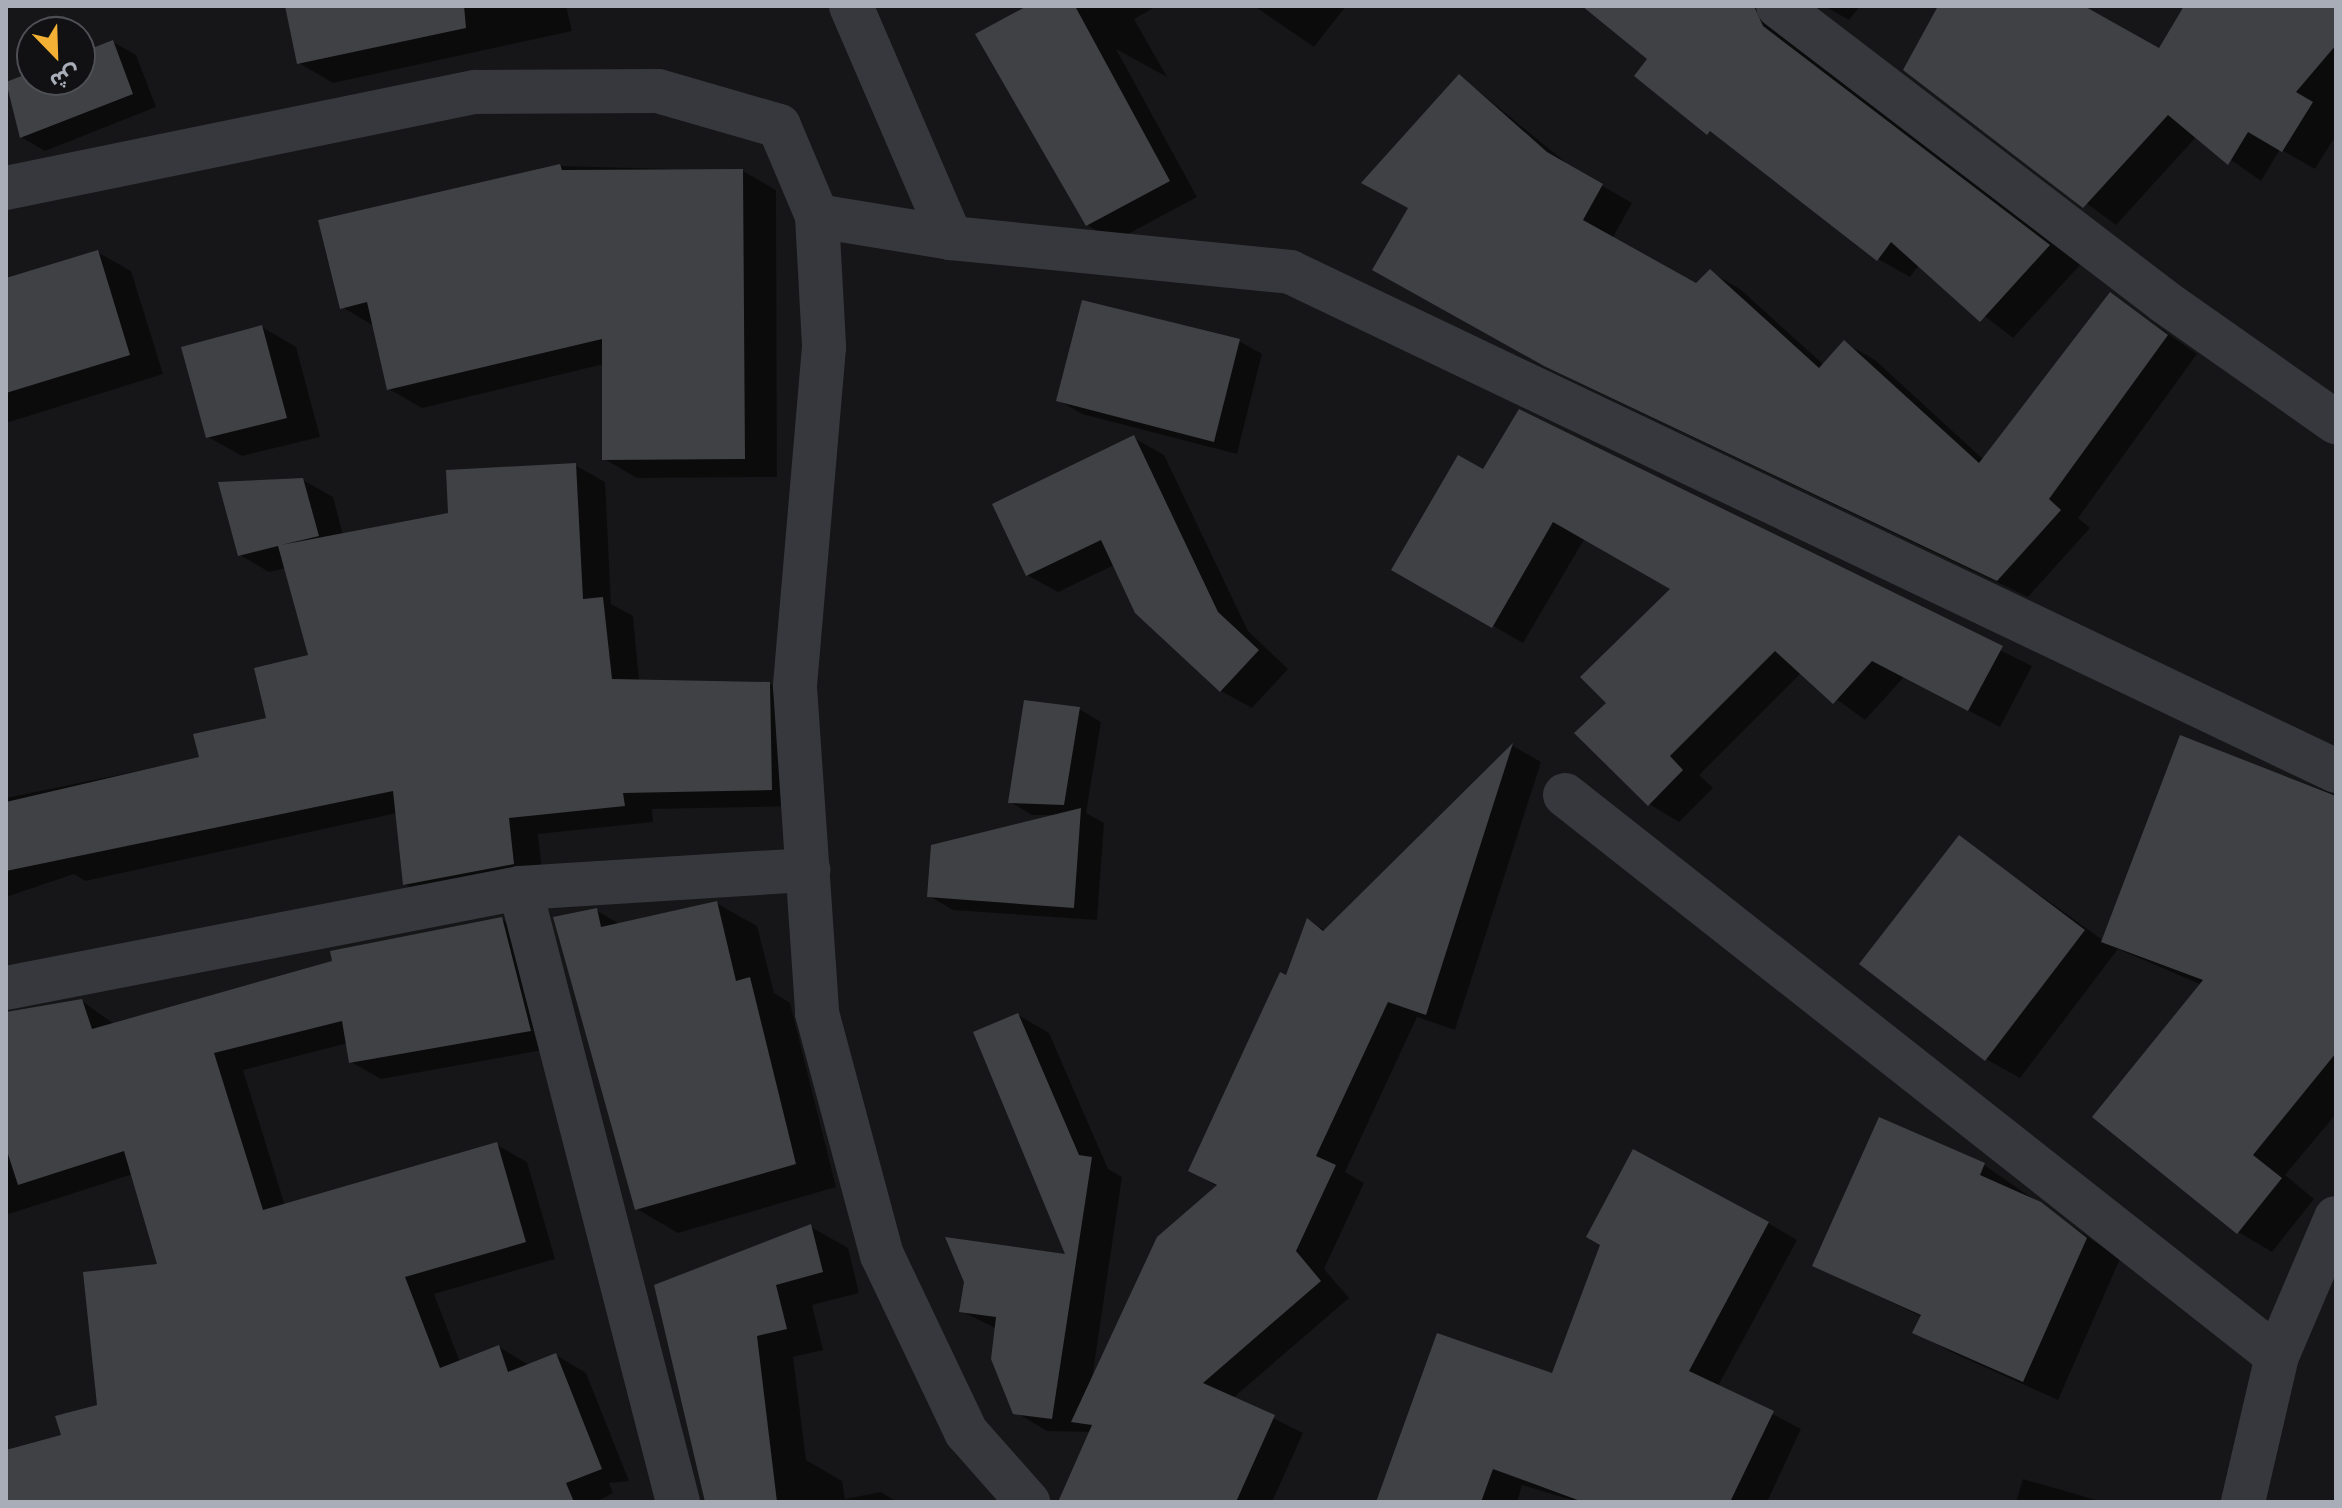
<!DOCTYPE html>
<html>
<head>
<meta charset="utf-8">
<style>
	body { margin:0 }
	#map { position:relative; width:2342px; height:1508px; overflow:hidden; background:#161618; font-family:"Sofia Sans Condensed","Noto Sans Arabic",sans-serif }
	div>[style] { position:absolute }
	.shadow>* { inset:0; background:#0007 }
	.building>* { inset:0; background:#404145 }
	.minor>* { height:44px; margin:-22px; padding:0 22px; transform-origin:22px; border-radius:22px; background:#37383d }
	span { translate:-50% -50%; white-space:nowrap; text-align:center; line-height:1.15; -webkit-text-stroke:6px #111113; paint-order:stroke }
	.frame { position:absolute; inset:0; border:8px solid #a8adb8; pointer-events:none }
	.north { position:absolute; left:16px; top:16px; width:80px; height:80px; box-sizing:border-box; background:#111113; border:2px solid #4d4f55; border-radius:50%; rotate:157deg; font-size:22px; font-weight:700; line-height:32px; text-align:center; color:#a8adb8 }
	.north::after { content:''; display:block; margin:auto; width:28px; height:36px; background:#f2b134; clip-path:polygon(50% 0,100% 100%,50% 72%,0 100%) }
</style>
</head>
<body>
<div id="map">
	<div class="shadow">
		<i style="clip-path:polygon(287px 6px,566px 6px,572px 31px,333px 83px,299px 63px)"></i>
		<i style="clip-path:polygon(1031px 6px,1157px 6px,1134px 19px,1167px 77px,1116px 49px,1197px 197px,1115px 241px,1087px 225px)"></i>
		<i style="clip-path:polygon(1254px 6px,1346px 6px,1314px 47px)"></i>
		<i style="clip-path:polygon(1585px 6px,1797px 6px,1787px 37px,2080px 265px,2013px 338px,1919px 265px,1910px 277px,1878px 259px,1637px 75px,1650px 58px)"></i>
		<i style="clip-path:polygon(1824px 6px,1860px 6px,1849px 20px)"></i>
		<i style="clip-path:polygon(1940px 6px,2079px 6px,2159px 51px,2186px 6px,2336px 6px,2336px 135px,2315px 169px,2280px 149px,2261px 181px,2197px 136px,2116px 225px,1905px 69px)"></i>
		<i style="clip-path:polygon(113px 42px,136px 55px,156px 107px,45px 151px,21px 137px,6px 84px,32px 74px,32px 80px,80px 80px,80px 55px)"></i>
		<i style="clip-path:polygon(1460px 76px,1575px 170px,1632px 203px,1612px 239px,1697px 286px,1710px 272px,1740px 289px,1824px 365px,1845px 343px,1875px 360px,1984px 460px,2111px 294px,2197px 354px,2078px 518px,2090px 528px,2028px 597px,1577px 382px,1405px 287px,1410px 209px)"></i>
		<i style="clip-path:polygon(560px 166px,743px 171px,776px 190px,777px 477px,637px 478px,604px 459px,604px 364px,422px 408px,389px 389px,374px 326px,342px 307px)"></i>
		<i style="clip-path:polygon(97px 252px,131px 271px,163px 374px,6px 423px,6px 281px)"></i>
		<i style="clip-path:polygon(262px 327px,296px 347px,320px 437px,242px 456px,208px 437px)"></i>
		<i style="clip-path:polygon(1239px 341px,1262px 354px,1237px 454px,1082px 414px,1058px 400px)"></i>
		<i style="clip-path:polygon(1519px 411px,2032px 666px,2000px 727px,1904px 677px,1865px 720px,1801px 673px,1699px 775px,1713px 788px,1679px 822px,1649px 804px,1609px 703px,1673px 588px,1585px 538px,1523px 643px,1394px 569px,1484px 472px)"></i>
		<i style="clip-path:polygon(1134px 438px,1164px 455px,1248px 631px,1288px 669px,1252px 708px,1221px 691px,1137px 612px,1114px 565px,1058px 592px,1027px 575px)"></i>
		<i style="clip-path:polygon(575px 465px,605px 482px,611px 604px,633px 616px,639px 681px,770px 684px,799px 701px,800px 806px,652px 809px,653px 822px,538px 834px,543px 880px,434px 901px,405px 884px,397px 813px,85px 881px,74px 874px,6px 897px,6px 798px,201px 758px,268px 719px,311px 657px,286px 568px,269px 572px,240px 555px,303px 480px,333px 497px,343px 535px,450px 514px)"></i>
		<i style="clip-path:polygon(1079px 709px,1101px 722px,1086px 813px,1104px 823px,1097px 920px,953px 910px,929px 896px,1054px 815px,1032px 815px,1010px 802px)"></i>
		<i style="clip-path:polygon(2181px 738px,2336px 795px,2336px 1114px,2285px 1175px,2314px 1199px,2272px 1252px,2238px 1232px,2202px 985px,2118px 949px,2020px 1078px,1986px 1059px,1959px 837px,2104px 941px)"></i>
		<i style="clip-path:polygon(1513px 746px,1541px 762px,1455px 1030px,1417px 1017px,1345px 1172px,1364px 1183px,1324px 1269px,1349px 1298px,1233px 1398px,1303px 1433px,1272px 1502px,1080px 1502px,1092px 1432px,1047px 1431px,1015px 1412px,997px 1329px,961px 1311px,1068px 1257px,1018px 1015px,1049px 1033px,1108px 1169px,1122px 1177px,1092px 1379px,1218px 1187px,1190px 1170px,1288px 977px,1308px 921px,1326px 931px)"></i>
		<i style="clip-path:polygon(716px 903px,757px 926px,774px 993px,790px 1003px,836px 1187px,678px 1233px,637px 1209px,556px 918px,596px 910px,621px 925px)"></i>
		<i style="clip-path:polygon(501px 919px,531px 937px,560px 1047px,381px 1079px,351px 1062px,348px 1043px,243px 1070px,285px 1206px,497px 1145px,527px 1162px,555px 1259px,434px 1294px,460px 1362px,499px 1347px,529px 1365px,556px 1355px,586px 1373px,629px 1481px,609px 1483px,613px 1493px,596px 1502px,6px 1502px,6px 1452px,63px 1436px,99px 1406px,159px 1266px,133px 1174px,6px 1215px,6px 1013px,82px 1001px,114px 1024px)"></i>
		<i style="clip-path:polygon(1984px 1165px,2120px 1259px,2058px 1400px,1949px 1351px,1915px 1332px,1922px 1317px,1815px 1265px)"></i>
		<i style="clip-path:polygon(1768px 1223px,1797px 1240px,1718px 1386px,1801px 1429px,1767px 1502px,1578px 1502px,1522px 1485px,1517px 1502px,1378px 1502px)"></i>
		<i style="clip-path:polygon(811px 1227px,848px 1248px,859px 1293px,812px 1305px,823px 1350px,793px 1357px,806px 1460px,842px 1481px,845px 1499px,881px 1492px,897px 1502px,706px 1502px,656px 1286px)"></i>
		<i style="clip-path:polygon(2023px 1479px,2103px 1502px,2016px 1502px)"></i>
	</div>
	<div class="building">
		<i style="clip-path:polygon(285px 6px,464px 6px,466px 28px,297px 64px)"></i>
		<i style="clip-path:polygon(1027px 6px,1075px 6px,1170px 181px,1086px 226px,975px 34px)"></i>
		<i style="clip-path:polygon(1582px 6px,1754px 6px,1763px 26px,2050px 245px,1980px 322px,1891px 242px,1877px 261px,1710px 131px,1707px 135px,1634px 76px,1647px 59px)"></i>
		<i style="clip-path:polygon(1938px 6px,2084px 6px,2159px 48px,2184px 6px,2336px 6px,2336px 45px,2296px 92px,2313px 102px,2282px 152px,2248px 132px,2228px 165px,2168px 115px,2083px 208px,1903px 70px)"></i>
		<i style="clip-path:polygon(113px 40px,133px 94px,20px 138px,6px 82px,32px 72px,32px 80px,80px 80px,80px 53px)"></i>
		<i style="clip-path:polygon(1459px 74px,1547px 152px,1603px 184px,1583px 220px,1696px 283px,1710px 269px,1819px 368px,1844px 340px,1979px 463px,2110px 292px,2168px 335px,2049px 499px,2061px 510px,1997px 581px,1544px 366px,1372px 270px,1408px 208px,1361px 183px)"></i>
		<i style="clip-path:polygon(560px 164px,562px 170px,743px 169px,745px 459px,602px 460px,602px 339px,387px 390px,367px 302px,340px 309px,318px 220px)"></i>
		<i style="clip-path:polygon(98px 250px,130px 355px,6px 393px,6px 278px)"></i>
		<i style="clip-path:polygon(1082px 300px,1240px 339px,1214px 442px,1056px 401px)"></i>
		<i style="clip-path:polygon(262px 325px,287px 418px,206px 438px,181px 347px)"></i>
		<i style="clip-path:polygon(1519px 409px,2003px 646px,1968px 711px,1872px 661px,1833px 704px,1775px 651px,1670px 756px,1683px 770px,1648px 806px,1574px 733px,1606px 703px,1580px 677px,1670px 589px,1553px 522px,1492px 628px,1391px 570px,1458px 455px,1483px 469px)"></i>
		<i style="clip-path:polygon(1134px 435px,1218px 612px,1259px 650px,1220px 692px,1135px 613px,1101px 540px,1026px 576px,992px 504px)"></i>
		<i style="clip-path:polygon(576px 463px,583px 599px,603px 597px,612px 679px,770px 682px,772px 790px,623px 793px,625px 806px,509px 818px,514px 864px,403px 885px,393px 791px,6px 871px,6px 802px,199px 757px,193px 734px,266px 718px,254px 668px,308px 655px,278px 546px,238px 556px,218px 482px,303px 478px,319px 536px,281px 545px,448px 513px,446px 470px)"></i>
		<i style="clip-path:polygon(1024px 700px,1080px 707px,1064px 805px,1008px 803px)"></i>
		<i style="clip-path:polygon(2180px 735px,2336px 796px,2336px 1053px,2253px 1155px,2282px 1178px,2237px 1234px,2092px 1117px,2203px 980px,2101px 942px)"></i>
		<i style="clip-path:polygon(1513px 743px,1426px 1015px,1388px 1002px,1316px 1156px,1336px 1165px,1296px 1251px,1321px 1281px,1203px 1383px,1275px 1415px,1236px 1502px,1058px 1502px,1092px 1425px,1071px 1422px,1157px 1237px,1217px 1185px,1188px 1171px,1280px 972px,1286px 975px,1307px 918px,1323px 931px)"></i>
		<i style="clip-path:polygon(1081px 808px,1074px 908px,927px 897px,931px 845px)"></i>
		<i style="clip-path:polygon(1959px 835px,2085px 930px,1985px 1061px,1859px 964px)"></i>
		<i style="clip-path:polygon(717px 901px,736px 981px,750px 977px,796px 1164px,635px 1210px,553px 917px,597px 908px,601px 927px)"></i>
		<i style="clip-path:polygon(502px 917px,531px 1031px,349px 1063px,342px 1021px,214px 1053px,263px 1210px,497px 1142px,526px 1242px,405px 1277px,440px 1368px,499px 1345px,508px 1372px,556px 1353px,602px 1469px,566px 1483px,574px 1502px,6px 1502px,6px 1450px,61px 1435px,55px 1416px,97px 1405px,83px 1272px,157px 1264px,124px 1151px,18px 1185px,6px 1148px,6px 1012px,82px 999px,92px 1029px,332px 961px,330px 951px)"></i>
		<i style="clip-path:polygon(1018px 1013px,1079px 1155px,1092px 1157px,1052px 1419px,1013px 1414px,991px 1359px,996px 1317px,959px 1312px,964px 1282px,945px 1237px,1065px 1254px,973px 1032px)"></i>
		<i style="clip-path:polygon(1879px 1117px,1985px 1163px,1980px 1175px,2041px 1202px,2087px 1238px,2023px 1382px,1912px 1333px,1921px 1315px,1812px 1266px)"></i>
		<i style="clip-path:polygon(1633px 1149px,1769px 1222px,1689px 1371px,1774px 1411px,1730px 1502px,1583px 1502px,1493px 1469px,1481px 1502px,1376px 1502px,1437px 1333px,1552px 1373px,1600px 1245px,1586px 1237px)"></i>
		<i style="clip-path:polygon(811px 1224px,823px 1272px,776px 1285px,787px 1329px,757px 1336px,777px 1502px,705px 1502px,654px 1285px)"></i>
	</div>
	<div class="minor">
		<i style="left:851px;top:6px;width:253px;rotate:66.7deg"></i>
		<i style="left:1778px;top:6px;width:487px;rotate:37.4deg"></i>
		<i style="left:2165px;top:302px;width:209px;rotate:35.1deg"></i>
		<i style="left:6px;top:188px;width:479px;rotate:-11.6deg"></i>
		<i style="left:475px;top:92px;width:183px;rotate:-0.3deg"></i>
		<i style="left:658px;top:91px;width:126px;rotate:16.1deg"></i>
		<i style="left:779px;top:126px;width:98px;rotate:67.1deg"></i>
		<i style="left:817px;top:216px;width:131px;rotate:86.9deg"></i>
		<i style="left:824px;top:347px;width:341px;rotate:94.9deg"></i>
		<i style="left:795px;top:687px;width:327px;rotate:86.1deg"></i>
		<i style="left:817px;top:1013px;width:251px;rotate:75deg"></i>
		<i style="left:882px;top:1255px;width:196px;rotate:64.6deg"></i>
		<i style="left:966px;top:1432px;width:94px;rotate:48.5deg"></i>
		<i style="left:817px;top:216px;width:136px;rotate:9.3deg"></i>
		<i style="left:951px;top:238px;width:341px;rotate:5.7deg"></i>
		<i style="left:1290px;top:272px;width:1159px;rotate:25.5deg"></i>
		<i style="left:1565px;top:795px;width:906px;rotate:38.24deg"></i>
		<i style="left:520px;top:888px;width:634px;rotate:75.57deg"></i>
		<i style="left:6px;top:988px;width:524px;rotate:-11.01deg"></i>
		<i style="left:520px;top:888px;width:289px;rotate:-3.6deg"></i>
		<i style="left:2243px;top:1502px;width:150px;rotate:-76.9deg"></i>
		<i style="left:2277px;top:1356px;width:150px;rotate:-66.9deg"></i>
	</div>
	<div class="frame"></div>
	<div class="north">ش</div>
</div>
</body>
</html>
